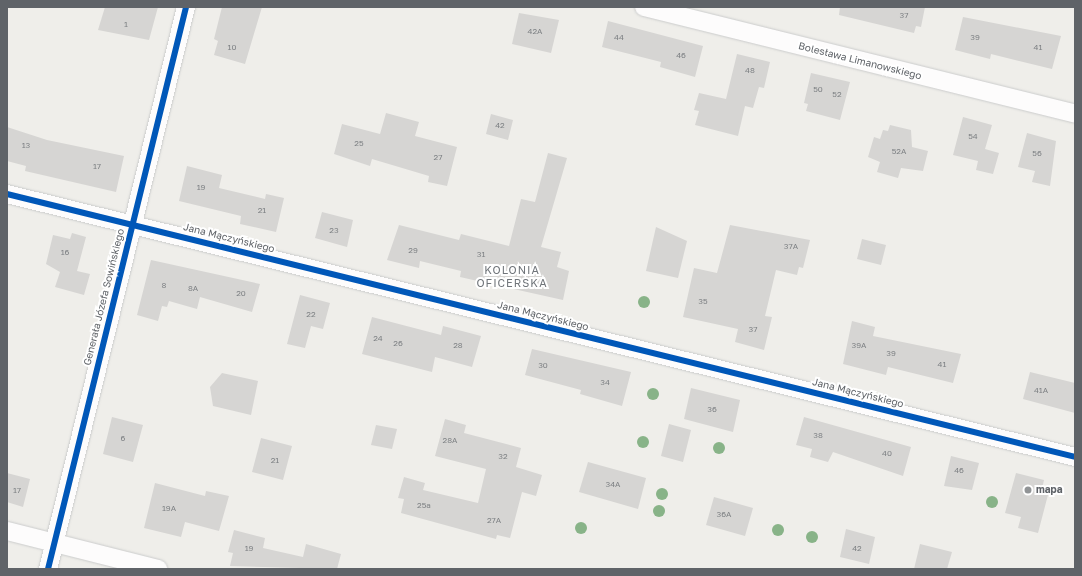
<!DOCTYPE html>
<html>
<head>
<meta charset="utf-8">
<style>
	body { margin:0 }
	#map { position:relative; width:1082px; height:576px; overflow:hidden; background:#efeeea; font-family:"Golos Text",sans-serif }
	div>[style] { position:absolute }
	.building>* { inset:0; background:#d6d5d3 }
	.roads { filter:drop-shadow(0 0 1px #cbcccc) drop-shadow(0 0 1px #cbcccc) }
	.street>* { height:18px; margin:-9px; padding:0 9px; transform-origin:9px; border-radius:9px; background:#fdfcfc }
	.cycleway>* { height:6px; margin:-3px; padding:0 3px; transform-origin:3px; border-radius:3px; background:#0057b8 }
	.trees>* { width:12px; height:12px; margin:-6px; border-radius:50%; background:#88b388 }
	.dots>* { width:11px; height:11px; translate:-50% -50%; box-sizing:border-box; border:2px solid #fff; border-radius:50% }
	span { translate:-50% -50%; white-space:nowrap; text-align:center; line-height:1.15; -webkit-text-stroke:4px #fff; paint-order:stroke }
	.number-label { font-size:8px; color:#7e8184 }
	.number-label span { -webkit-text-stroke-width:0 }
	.street-label { font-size:10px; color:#5f6368 }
	.poi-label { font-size:10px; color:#5f6368; font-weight:700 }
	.left { translate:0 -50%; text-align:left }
	.neighbourhood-label { font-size:11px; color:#70757a; letter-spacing:1px }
	.frame { position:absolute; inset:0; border:8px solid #5f6368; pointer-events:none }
</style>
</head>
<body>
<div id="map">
	<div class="building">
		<i style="clip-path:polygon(105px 7px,158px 7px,149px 40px,98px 30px)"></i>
		<i style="clip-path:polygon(222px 7px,262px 7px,245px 64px,214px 55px,218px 41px,214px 39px)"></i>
		<i style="clip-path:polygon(840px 7px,925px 7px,921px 27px,916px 26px,914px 33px,839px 15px)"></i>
		<i style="clip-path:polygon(519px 13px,559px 20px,551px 53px,512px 44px)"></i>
		<i style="clip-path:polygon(963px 17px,1061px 36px,1052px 69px,991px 54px,990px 59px,955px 50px)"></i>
		<i style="clip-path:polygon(608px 21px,703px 46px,695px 77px,660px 67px,661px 62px,602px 47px)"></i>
		<i style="clip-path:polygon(737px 54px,770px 62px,764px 88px,759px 87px,753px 108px,745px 106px,738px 136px,695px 125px,699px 111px,694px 110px,699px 93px,726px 99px)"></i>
		<i style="clip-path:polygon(811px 73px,850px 82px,840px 120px,806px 111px,808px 104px,804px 103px)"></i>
		<i style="clip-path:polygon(386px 113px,419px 122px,415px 136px,457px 147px,447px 186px,428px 182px,429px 176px,372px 159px,370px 166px,334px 154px,342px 124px,380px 134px)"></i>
		<i style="clip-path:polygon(491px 114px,513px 120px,508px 140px,486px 134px)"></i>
		<i style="clip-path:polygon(963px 117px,992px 125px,985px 149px,999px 153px,993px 174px,976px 170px,978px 161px,953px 155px)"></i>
		<i style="clip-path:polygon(890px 125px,911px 130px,912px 147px,928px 151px,923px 171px,901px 168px,898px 178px,877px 172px,880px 162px,868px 157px,874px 137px,880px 139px,883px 130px,888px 131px)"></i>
		<i style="clip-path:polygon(7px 127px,47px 140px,124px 156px,116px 192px,25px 171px,26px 166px,7px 161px)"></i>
		<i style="clip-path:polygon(1027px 133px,1056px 141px,1050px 186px,1032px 182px,1035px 171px,1018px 167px)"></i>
		<i style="clip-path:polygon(548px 153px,567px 158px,541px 247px,561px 252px,557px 267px,569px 271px,563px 300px,460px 277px,461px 271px,420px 261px,419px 268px,387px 260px,399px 225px,459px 240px,461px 234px,509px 246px,521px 199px,535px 202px)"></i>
		<i style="clip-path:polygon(187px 166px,222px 175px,219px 188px,265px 199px,266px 194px,284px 198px,276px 232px,240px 224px,241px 216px,179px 201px)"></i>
		<i style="clip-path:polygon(322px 212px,353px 220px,347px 247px,315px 238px)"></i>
		<i style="clip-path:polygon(730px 225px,810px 240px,803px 268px,799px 267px,797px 275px,776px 270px,765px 316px,772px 317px,764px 350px,735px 342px,738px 329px,683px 317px,694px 268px,717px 273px)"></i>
		<i style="clip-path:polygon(656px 227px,687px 241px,678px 278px,646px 271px)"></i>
		<i style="clip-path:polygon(72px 233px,86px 237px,77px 271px,90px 274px,84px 295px,55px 287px,60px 272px,46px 264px,53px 235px,70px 239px)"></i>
		<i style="clip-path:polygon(862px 239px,886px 245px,881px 265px,857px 259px)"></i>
		<i style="clip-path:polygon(151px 260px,260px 284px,252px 312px,200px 297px,197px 309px,169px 301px,167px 307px,162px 306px,158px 321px,137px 315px)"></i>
		<i style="clip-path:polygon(300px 295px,330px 303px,323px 329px,311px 326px,305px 348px,287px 344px)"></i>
		<i style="clip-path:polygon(372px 317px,441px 335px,443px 326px,481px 336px,472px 367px,435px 357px,432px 372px,362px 354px)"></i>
		<i style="clip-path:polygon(852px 321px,875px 327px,873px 336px,961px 354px,953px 383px,888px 367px,886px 375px,843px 364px)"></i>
		<i style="clip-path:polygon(532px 349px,631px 372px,622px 406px,580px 394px,581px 390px,525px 375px)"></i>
		<i style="clip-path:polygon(1030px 372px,1075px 383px,1075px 413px,1023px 399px)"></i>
		<i style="clip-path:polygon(222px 373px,258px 381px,251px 415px,213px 406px,210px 387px)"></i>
		<i style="clip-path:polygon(691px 388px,740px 400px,733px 432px,684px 419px)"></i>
		<i style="clip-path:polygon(112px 417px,143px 425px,133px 462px,103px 454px)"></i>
		<i style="clip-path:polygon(804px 417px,911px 447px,903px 476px,833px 452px,828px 462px,810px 457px,812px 449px,796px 445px)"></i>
		<i style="clip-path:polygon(445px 419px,466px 425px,464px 433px,521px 448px,516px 467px,542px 475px,536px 496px,522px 492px,510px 538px,497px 535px,496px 539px,401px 513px,404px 499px,398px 498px,404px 477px,425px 483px,423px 490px,478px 503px,486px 469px,435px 456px)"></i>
		<i style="clip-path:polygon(669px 424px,691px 430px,683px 462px,661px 456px)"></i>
		<i style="clip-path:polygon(376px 425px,397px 429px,392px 449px,371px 445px)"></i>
		<i style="clip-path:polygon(261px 438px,292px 446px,283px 480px,252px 472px)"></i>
		<i style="clip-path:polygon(951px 456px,979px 463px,972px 490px,944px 486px)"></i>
		<i style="clip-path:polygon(588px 462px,646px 478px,638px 509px,579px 492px)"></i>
		<i style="clip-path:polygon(7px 473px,30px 479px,23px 507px,7px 502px)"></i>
		<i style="clip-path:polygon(1016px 473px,1044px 480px,1042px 489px,1049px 491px,1038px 533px,1018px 528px,1021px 517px,1005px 513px)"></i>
		<i style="clip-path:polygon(155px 483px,205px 496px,206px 491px,229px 496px,219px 531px,185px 522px,181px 537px,144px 528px)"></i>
		<i style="clip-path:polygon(714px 497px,753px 508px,745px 536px,706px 525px)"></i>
		<i style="clip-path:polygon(846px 529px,875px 537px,869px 564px,840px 557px)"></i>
		<i style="clip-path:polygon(234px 530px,265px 538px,263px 548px,303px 557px,306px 544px,341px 554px,337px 569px,230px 566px,233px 553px,228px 552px)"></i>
		<i style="clip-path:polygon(920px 544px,952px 552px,947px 569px,914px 569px)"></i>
	</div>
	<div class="roads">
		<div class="street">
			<i style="left:644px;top:7px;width:444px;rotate:13.9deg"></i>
			<i style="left:7px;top:194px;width:1100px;rotate:13.83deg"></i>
			<i style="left:7px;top:531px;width:156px;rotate:14.1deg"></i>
			<i style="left:48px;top:569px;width:579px;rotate:-76.2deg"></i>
		</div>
	</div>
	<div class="cycleway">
		<i style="left:7px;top:194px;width:1100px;rotate:13.83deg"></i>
		<i style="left:48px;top:569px;width:579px;rotate:-76.2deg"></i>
	</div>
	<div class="trees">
		<i style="left:644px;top:302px"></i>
		<i style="left:653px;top:394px"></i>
		<i style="left:643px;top:442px"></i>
		<i style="left:719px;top:448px"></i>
		<i style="left:662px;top:494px"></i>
		<i style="left:992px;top:502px"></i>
		<i style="left:659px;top:511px"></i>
		<i style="left:581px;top:528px"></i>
		<i style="left:778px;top:530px"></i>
		<i style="left:812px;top:537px"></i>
	</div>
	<div class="dots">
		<i style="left:1028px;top:490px;background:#919496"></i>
	</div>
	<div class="number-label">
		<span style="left:904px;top:16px">37</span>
		<span style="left:126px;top:25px">1</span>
		<span style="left:535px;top:32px">42A</span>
		<span style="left:619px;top:38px">44</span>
		<span style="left:975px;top:38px">39</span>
		<span style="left:232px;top:48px">10</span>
		<span style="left:1038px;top:48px">41</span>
		<span style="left:681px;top:56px">46</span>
		<span style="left:750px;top:71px">48</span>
		<span style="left:818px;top:90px">50</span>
		<span style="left:837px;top:95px">52</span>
		<span style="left:500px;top:126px">42</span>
		<span style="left:973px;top:137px">54</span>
		<span style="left:359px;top:144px">25</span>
		<span style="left:26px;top:146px">13</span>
		<span style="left:899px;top:152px">52A</span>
		<span style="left:1037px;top:154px">56</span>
		<span style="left:438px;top:158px">27</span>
		<span style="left:97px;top:167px">17</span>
		<span style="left:201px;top:188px">19</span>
		<span style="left:262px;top:211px">21</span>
		<span style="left:334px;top:231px">23</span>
		<span style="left:791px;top:247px">37A</span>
		<span style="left:413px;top:251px">29</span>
		<span style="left:65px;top:253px">16</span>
		<span style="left:481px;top:255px">31</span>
		<span style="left:164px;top:286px">8</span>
		<span style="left:193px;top:289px">8A</span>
		<span style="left:241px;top:294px">20</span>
		<span style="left:703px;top:302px">35</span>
		<span style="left:311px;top:315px">22</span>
		<span style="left:753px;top:330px">37</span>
		<span style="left:378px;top:339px">24</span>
		<span style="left:398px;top:344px">26</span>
		<span style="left:458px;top:346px">28</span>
		<span style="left:859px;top:346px">39A</span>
		<span style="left:891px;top:354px">39</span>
		<span style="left:942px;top:365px">41</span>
		<span style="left:543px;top:366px">30</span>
		<span style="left:605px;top:383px">34</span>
		<span style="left:1041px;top:391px">41A</span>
		<span style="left:712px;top:410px">36</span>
		<span style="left:818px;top:436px">38</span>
		<span style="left:123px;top:439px">6</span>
		<span style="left:450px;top:441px">28A</span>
		<span style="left:887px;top:454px">40</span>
		<span style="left:503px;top:457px">32</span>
		<span style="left:275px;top:461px">21</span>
		<span style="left:959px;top:471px">46</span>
		<span style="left:613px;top:485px">34A</span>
		<span style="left:17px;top:491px">17</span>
		<span style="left:424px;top:506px">25a</span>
		<span style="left:169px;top:509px">19A</span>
		<span style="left:724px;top:515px">36A</span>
		<span style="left:494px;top:521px">27A</span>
		<span style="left:249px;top:549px">19</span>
		<span style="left:857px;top:549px">42</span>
	</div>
	<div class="street-label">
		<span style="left:860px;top:61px;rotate:14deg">Bolesława Limanowskiego</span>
		<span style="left:229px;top:238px;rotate:14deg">Jana Mączyńskiego</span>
		<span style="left:104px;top:297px;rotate:-76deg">Generała Józefa Sowińskiego</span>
		<span style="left:543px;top:316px;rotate:14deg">Jana Mączyńskiego</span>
		<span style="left:858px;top:393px;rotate:14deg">Jana Mączyńskiego</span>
	</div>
	<div class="poi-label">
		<span class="left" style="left:1036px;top:490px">mapa</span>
	</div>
	<div class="neighbourhood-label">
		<span style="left:512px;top:277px">KOLONIA<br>OFICERSKA</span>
	</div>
	<div class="frame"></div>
</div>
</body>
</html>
